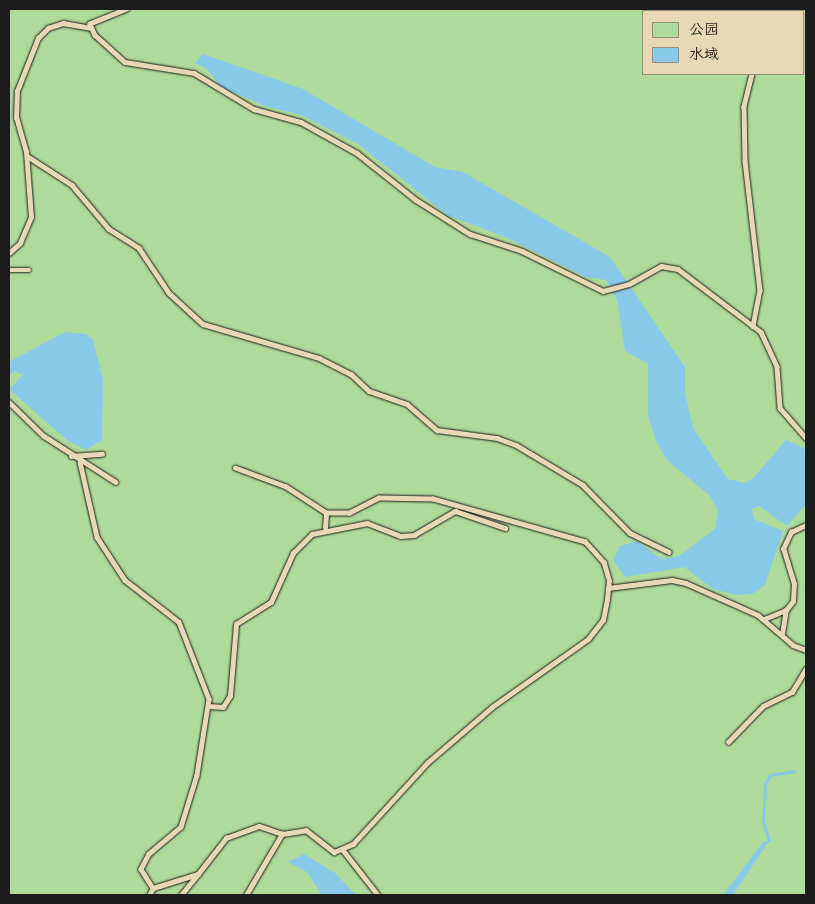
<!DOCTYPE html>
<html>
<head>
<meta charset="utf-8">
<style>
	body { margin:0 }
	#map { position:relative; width:815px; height:904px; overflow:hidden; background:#e9d8b5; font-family:"Architects Daughter","LXGW WenKai TC",sans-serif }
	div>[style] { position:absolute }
	.green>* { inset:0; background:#afdb9a }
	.water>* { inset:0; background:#89caea }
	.stream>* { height:3px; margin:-1.5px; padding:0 1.5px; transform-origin:1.5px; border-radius:1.5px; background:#89caea }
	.roads { filter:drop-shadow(0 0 1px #1c1c1c) drop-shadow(0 0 1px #1c1c1c) }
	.lane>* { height:4.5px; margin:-2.25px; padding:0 2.25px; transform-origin:2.25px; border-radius:2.25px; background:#e9d8b5 }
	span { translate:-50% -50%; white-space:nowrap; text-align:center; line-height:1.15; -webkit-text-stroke:4.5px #e9d8b5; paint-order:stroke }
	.frame { position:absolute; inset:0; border:10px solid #1c1c1c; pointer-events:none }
	.legend { position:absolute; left:642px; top:10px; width:162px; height:65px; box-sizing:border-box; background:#e9d8b5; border:1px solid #978d78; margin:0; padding:6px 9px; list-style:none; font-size:15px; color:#1c1c1c }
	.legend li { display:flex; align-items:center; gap:10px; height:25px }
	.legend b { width:25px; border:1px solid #978d78 }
</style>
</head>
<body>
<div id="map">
	<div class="green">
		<i style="clip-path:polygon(evenodd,9px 9px,806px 9px,806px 895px,9px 895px,9px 9px,644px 11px,804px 11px,804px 74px,644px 74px,644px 11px)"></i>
	</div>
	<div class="water">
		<i style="clip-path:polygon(203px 54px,303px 89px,435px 167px,463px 172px,610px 257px,685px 367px,685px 393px,693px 428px,728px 479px,745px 483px,753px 478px,786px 440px,806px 449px,806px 504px,787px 526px,759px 506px,752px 509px,754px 519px,783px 531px,765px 585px,752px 594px,736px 595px,713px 589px,684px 567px,625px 577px,613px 560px,620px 546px,637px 541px,661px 559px,679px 556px,715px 529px,718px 510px,710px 496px,667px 460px,657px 443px,648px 416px,648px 364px,625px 351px,617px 299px,606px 280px,586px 277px,505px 237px,447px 215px,358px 144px,301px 115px,265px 106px,221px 87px,207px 69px,195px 63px)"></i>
		<i style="clip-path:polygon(65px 332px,86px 334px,93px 340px,103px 380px,102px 440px,86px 450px,68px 441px,9px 389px,23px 375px,14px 371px,9px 376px,9px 362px)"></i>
		<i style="clip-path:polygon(764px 841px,769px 841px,733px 895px,723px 895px)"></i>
		<i style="clip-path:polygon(304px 854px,335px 873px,356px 895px,322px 895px,307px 872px,288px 862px)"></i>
	</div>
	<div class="stream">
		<i style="left:769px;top:841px;width:21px;rotate:-107deg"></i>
		<i style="left:763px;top:821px;width:37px;rotate:-87deg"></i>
		<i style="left:765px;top:784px;width:10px;rotate:-61deg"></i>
		<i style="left:770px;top:775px;width:25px;rotate:-9deg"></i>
	</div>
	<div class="roads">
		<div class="lane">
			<i style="left:127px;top:9px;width:40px;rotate:158deg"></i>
			<i style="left:90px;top:24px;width:12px;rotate:66deg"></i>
			<i style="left:95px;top:35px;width:40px;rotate:42deg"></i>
			<i style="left:125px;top:62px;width:70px;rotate:9.1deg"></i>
			<i style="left:194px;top:73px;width:70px;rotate:31deg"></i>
			<i style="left:254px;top:109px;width:49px;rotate:15.5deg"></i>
			<i style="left:301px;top:122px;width:64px;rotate:29deg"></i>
			<i style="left:357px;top:153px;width:75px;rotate:38.5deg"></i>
			<i style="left:416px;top:200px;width:64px;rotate:32.2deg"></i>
			<i style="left:470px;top:234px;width:55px;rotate:18.1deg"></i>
			<i style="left:522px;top:251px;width:90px;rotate:26.3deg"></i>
			<i style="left:603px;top:291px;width:27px;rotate:-15deg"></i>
			<i style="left:629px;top:284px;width:37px;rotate:-29deg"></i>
			<i style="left:661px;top:266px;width:17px;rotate:10deg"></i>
			<i style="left:678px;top:269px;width:104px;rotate:37.2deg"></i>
			<i style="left:761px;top:332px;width:38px;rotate:65deg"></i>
			<i style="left:777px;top:367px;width:41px;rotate:85.8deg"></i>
			<i style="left:780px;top:408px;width:40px;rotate:49deg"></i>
			<i style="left:757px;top:9px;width:2px;rotate:90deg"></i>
			<i style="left:752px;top:74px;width:34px;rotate:104deg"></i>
			<i style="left:744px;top:107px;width:54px;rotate:88.9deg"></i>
			<i style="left:745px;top:161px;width:130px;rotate:83.4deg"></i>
			<i style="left:760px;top:290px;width:37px;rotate:101deg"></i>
			<i style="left:27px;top:156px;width:54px;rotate:32.8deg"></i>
			<i style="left:72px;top:185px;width:57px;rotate:49.9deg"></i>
			<i style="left:109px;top:229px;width:36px;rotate:32deg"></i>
			<i style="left:139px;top:248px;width:54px;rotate:56.3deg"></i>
			<i style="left:169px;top:293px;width:46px;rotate:42.4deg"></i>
			<i style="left:203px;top:324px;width:121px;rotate:16.3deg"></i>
			<i style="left:319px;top:358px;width:36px;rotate:27deg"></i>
			<i style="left:351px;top:374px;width:25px;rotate:43deg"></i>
			<i style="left:369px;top:391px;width:40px;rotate:18.9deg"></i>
			<i style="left:407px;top:404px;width:40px;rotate:41deg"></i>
			<i style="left:437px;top:430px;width:61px;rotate:7.6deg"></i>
			<i style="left:497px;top:438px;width:20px;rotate:20deg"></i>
			<i style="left:516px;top:445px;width:78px;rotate:30.8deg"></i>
			<i style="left:583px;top:485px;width:67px;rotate:45.6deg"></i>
			<i style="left:630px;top:533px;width:43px;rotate:26deg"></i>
			<i style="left:9px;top:253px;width:15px;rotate:-42deg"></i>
			<i style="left:20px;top:243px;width:28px;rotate:-67deg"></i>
			<i style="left:31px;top:217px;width:65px;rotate:-94.4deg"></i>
			<i style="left:26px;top:152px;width:35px;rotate:-106deg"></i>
			<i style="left:16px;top:118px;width:27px;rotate:-88deg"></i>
			<i style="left:17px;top:91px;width:57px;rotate:-68.4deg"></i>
			<i style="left:38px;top:38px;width:14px;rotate:-45deg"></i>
			<i style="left:48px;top:28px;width:16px;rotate:-18deg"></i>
			<i style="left:63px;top:23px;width:27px;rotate:10deg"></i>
			<i style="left:9px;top:270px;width:20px"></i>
			<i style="left:9px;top:402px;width:49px;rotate:44.2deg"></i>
			<i style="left:44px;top:436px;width:85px;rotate:32.6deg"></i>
			<i style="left:71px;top:456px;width:31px;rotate:-4deg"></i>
			<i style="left:80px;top:462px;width:77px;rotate:77.2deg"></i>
			<i style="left:97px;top:537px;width:51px;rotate:56.9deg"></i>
			<i style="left:125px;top:580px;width:68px;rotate:37.9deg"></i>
			<i style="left:179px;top:622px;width:83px;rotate:68.7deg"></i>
			<i style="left:209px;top:699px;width:77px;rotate:99deg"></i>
			<i style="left:197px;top:775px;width:54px;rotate:107.1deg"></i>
			<i style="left:181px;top:827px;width:42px;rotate:139.8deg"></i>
			<i style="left:149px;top:854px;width:17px;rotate:118deg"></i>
			<i style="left:141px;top:869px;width:22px;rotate:58deg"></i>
			<i style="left:153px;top:888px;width:47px;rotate:-17.3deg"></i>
			<i style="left:198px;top:874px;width:46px;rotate:-52.1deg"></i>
			<i style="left:226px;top:838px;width:35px;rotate:-20deg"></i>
			<i style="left:259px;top:826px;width:24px;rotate:19deg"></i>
			<i style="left:282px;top:834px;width:24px;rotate:-9deg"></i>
			<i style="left:306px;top:830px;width:36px;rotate:38deg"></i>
			<i style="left:334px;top:852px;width:21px;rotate:-23deg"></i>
			<i style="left:353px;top:844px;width:110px;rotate:-47.6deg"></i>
			<i style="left:427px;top:763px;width:86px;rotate:-40.7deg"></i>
			<i style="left:492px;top:707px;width:118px;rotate:-35.3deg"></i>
			<i style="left:588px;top:639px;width:24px;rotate:-52deg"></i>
			<i style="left:603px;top:620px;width:21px;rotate:-79deg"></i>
			<i style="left:607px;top:599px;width:18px;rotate:-84deg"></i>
			<i style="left:609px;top:581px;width:19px;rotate:-106deg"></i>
			<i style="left:604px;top:563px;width:28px;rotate:-132deg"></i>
			<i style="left:585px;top:542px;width:158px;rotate:-164.2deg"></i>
			<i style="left:433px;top:499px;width:54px;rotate:-178.9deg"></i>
			<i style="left:379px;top:498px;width:33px;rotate:153deg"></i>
			<i style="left:350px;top:513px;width:24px;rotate:180deg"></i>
			<i style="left:326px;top:513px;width:48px;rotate:-147deg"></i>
			<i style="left:286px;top:487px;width:54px;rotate:-159.6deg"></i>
			<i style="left:325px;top:528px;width:15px;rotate:-86deg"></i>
			<i style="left:608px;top:588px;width:64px;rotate:-7.1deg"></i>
			<i style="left:672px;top:580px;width:14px;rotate:12deg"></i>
			<i style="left:686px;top:583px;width:79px;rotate:24deg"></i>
			<i style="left:758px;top:615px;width:46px;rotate:40.6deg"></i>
			<i style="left:793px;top:645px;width:14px;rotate:21deg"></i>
			<i style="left:764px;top:619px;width:24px;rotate:-22deg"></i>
			<i style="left:786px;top:610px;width:11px;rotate:-52deg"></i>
			<i style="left:793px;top:601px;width:17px;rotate:-87deg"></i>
			<i style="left:794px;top:584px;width:37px;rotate:-107deg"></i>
			<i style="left:783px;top:549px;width:19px;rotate:-65deg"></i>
			<i style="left:791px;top:532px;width:17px;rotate:-25deg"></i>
			<i style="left:782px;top:634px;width:24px;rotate:-81deg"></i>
			<i style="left:209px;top:706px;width:14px;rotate:4deg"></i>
			<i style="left:223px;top:707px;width:13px;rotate:-58deg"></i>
			<i style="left:230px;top:696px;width:72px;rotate:-85.2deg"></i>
			<i style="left:236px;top:624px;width:41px;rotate:-32.2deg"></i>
			<i style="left:271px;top:602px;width:54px;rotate:-65.8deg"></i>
			<i style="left:293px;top:553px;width:27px;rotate:-45deg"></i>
			<i style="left:312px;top:534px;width:56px;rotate:-11.3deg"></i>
			<i style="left:367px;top:523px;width:36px;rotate:21deg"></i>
			<i style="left:401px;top:536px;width:13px;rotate:-4deg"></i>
			<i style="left:414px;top:535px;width:48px;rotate:-30.3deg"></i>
			<i style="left:455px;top:511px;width:53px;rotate:18.8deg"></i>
			<i style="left:728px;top:742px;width:50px;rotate:-45.8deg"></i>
			<i style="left:763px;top:706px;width:32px;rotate:-26deg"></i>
			<i style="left:792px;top:692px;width:27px;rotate:-59deg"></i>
			<i style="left:343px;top:850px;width:57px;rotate:52.1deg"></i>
			<i style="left:149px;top:895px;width:8px;rotate:-60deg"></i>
			<i style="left:181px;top:895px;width:26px;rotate:-51deg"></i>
			<i style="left:246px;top:895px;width:71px;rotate:-59.5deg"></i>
		</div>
	</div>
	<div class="frame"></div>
	<ul class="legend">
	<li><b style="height:14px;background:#afdb9a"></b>公园</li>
	<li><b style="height:14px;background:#89caea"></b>水域</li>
	</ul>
</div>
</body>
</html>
